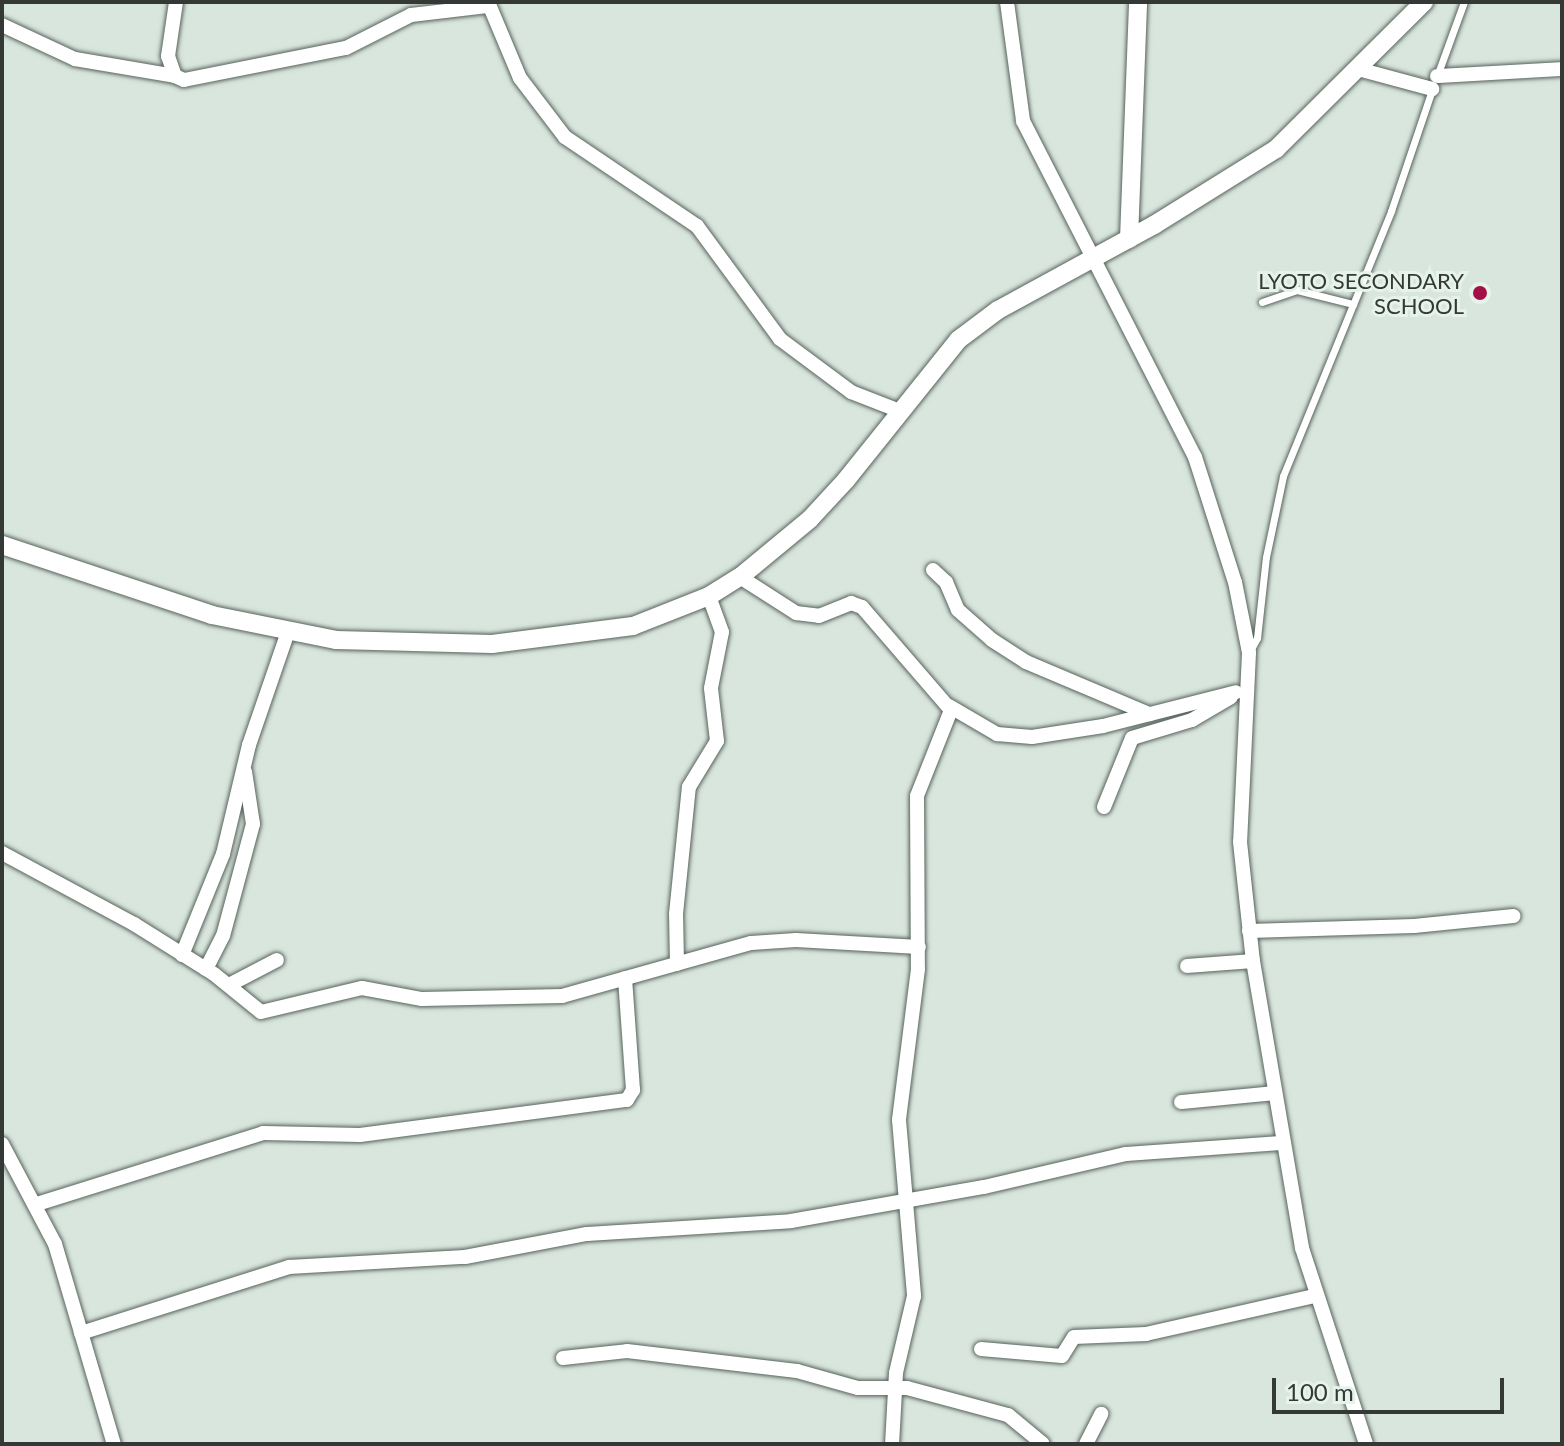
<!DOCTYPE html>
<html>
<head>
<meta charset="utf-8">
<style>
	body { margin:0 }
	#map { position:relative; width:1564px; height:1446px; overflow:hidden; background:#d9e6de; font-family:Lato,sans-serif }
	div>[style] { position:absolute }
	.roads { filter:drop-shadow(0 0 2px #57635b) drop-shadow(0 0 2px #57635b) }
	.service>* { height:7px; margin:-3.5px; padding:0 3.5px; transform-origin:3.5px; border-radius:3.5px; background:#fff }
	.minor>* { height:14px; margin:-7px; padding:0 7px; transform-origin:7px; border-radius:7px; background:#fff }
	.tertiary>* { height:18px; margin:-9px; padding:0 9px; transform-origin:9px; border-radius:9px; background:#fff }
	.dots>* { width:22px; height:22px; translate:-50% -50%; box-sizing:border-box; border:4px solid #e6f3eb; border-radius:50% }
	span { translate:-50% -50%; white-space:nowrap; text-align:center; line-height:1.15; -webkit-text-stroke:6px #e6f3eb; paint-order:stroke }
	.poi-label { font-size:22px; color:#343936 }
	.right { translate:-100% -50%; text-align:right }
	.frame { position:absolute; inset:0; border:4px solid #343936; pointer-events:none }
	.scale { position:absolute; left:1272px; top:1378px; width:232px; height:36px; box-sizing:border-box; border:4px solid #343936; border-top:0; padding-left:10px; font-size:24px; line-height:28px; white-space:nowrap; color:#343936; -webkit-text-stroke:6px #e6f3eb; paint-order:stroke }
</style>
</head>
<body>
<div id="map">
	<div class="roads">
		<div class="service">
			<i style="left:1437px;top:76px;width:79px;rotate:-70deg"></i>
			<i style="left:1262px;top:302px;width:37px;rotate:-19deg"></i>
			<i style="left:1297px;top:290px;width:58px;rotate:14deg"></i>
			<i style="left:1250px;top:651px;width:15px;rotate:-62deg"></i>
			<i style="left:1257px;top:638px;width:81px;rotate:-83.7deg"></i>
			<i style="left:1266px;top:557px;width:83px;rotate:-78.1deg"></i>
			<i style="left:1283px;top:476px;width:286px;rotate:-67.8deg"></i>
			<i style="left:1391px;top:211px;width:131px;rotate:-71.3deg"></i>
		</div>
		<div class="minor">
			<i style="left:176px;top:2px;width:55px;rotate:98.4deg"></i>
			<i style="left:168px;top:56px;width:21px;rotate:71deg"></i>
			<i style="left:175px;top:76px;width:10px;rotate:24deg"></i>
			<i style="left:184px;top:80px;width:165px;rotate:-11.2deg"></i>
			<i style="left:346px;top:48px;width:73px;rotate:-26.9deg"></i>
			<i style="left:411px;top:15px;width:79px;rotate:-6.6deg"></i>
			<i style="left:488px;top:2px;width:82px;rotate:67.2deg"></i>
			<i style="left:520px;top:78px;width:74px;rotate:52.7deg"></i>
			<i style="left:565px;top:137px;width:159px;rotate:34deg"></i>
			<i style="left:697px;top:226px;width:140px;rotate:53.7deg"></i>
			<i style="left:780px;top:339px;width:89px;rotate:36.7deg"></i>
			<i style="left:851px;top:392px;width:53px;rotate:21.2deg"></i>
			<i style="left:1007px;top:2px;width:120px;rotate:82.3deg"></i>
			<i style="left:1023px;top:121px;width:377px;rotate:62.9deg"></i>
			<i style="left:1195px;top:457px;width:131px;rotate:72.3deg"></i>
			<i style="left:1235px;top:582px;width:72px;rotate:78.8deg"></i>
			<i style="left:1249px;top:653px;width:189px;rotate:92.7deg"></i>
			<i style="left:1240px;top:842px;width:120px;rotate:83.8deg"></i>
			<i style="left:1253px;top:961px;width:291px;rotate:80.3deg"></i>
			<i style="left:1302px;top:1248px;width:206px;rotate:71.9deg"></i>
			<i style="left:2px;top:25px;width:81px;rotate:25deg"></i>
			<i style="left:75px;top:59px;width:101px;rotate:9.6deg"></i>
			<i style="left:1358px;top:69px;width:77px;rotate:15.1deg"></i>
			<i style="left:1437px;top:76px;width:125px;rotate:-3.2deg"></i>
			<i style="left:933px;top:570px;width:18px;rotate:43deg"></i>
			<i style="left:946px;top:582px;width:30px;rotate:67deg"></i>
			<i style="left:958px;top:610px;width:45px;rotate:41.4deg"></i>
			<i style="left:992px;top:640px;width:40px;rotate:32.9deg"></i>
			<i style="left:1026px;top:662px;width:134px;rotate:22.9deg"></i>
			<i style="left:740px;top:577px;width:67px;rotate:32.7deg"></i>
			<i style="left:796px;top:613px;width:23px;rotate:7deg"></i>
			<i style="left:819px;top:616px;width:35px;rotate:-22deg"></i>
			<i style="left:851px;top:603px;width:12px;rotate:20deg"></i>
			<i style="left:862px;top:607px;width:136px;rotate:49.2deg"></i>
			<i style="left:951px;top:710px;width:92px;rotate:111.6deg"></i>
			<i style="left:917px;top:796px;width:173px;rotate:89.7deg"></i>
			<i style="left:918px;top:969px;width:152px;rotate:97.2deg"></i>
			<i style="left:899px;top:1120px;width:177px;rotate:85.1deg"></i>
			<i style="left:914px;top:1296px;width:79px;rotate:103.2deg"></i>
			<i style="left:896px;top:1373px;width:71px;rotate:93.2deg"></i>
			<i style="left:949px;top:706px;width:56px;rotate:30.3deg"></i>
			<i style="left:997px;top:734px;width:35px;rotate:5deg"></i>
			<i style="left:1032px;top:737px;width:72px;rotate:-8.8deg"></i>
			<i style="left:1103px;top:726px;width:137px;rotate:-14.3deg"></i>
			<i style="left:1104px;top:807px;width:74px;rotate:-67.9deg"></i>
			<i style="left:1132px;top:738px;width:63px;rotate:-16.7deg"></i>
			<i style="left:1192px;top:720px;width:45px;rotate:-30.5deg"></i>
			<i style="left:2px;top:853px;width:150px;rotate:28.3deg"></i>
			<i style="left:134px;top:924px;width:94px;rotate:32deg"></i>
			<i style="left:214px;top:974px;width:60px;rotate:39deg"></i>
			<i style="left:261px;top:1012px;width:104px;rotate:-13.4deg"></i>
			<i style="left:362px;top:988px;width:61px;rotate:10.4deg"></i>
			<i style="left:422px;top:999px;width:140px;rotate:-1.2deg"></i>
			<i style="left:562px;top:996px;width:196px;rotate:-15.7deg"></i>
			<i style="left:751px;top:943px;width:45px;rotate:-3.8deg"></i>
			<i style="left:796px;top:940px;width:123px;rotate:3.3deg"></i>
			<i style="left:1249px;top:931px;width:165px;rotate:-1.7deg"></i>
			<i style="left:1414px;top:926px;width:100px;rotate:-5.7deg"></i>
			<i style="left:182px;top:955px;width:109px;rotate:-67.9deg"></i>
			<i style="left:223px;top:854px;width:112px;rotate:-76.6deg"></i>
			<i style="left:249px;top:745px;width:120px;rotate:-71deg"></i>
			<i style="left:677px;top:964px;width:50px;rotate:-91.1deg"></i>
			<i style="left:676px;top:914px;width:128px;rotate:-84.2deg"></i>
			<i style="left:689px;top:787px;width:54px;rotate:-58.7deg"></i>
			<i style="left:717px;top:741px;width:53px;rotate:-96.5deg"></i>
			<i style="left:711px;top:688px;width:57px;rotate:-78.9deg"></i>
			<i style="left:722px;top:632px;width:38px;rotate:-110deg"></i>
			<i style="left:1187px;top:966px;width:66px;rotate:-4.3deg"></i>
			<i style="left:206px;top:969px;width:37px;rotate:-63deg"></i>
			<i style="left:223px;top:936px;width:116px;rotate:-75deg"></i>
			<i style="left:253px;top:824px;width:53px;rotate:-98.7deg"></i>
			<i style="left:229px;top:985px;width:54px;rotate:-27.5deg"></i>
			<i style="left:1181px;top:1102px;width:93px;rotate:-5.5deg"></i>
			<i style="left:2px;top:1144px;width:113px;rotate:62.1deg"></i>
			<i style="left:55px;top:1244px;width:209px;rotate:73.6deg"></i>
			<i style="left:37px;top:1204px;width:237px;rotate:-17.4deg"></i>
			<i style="left:263px;top:1133px;width:97px;rotate:1.2deg"></i>
			<i style="left:360px;top:1135px;width:269px;rotate:-7.5deg"></i>
			<i style="left:627px;top:1100px;width:12px;rotate:-59deg"></i>
			<i style="left:633px;top:1090px;width:112px;rotate:-94.1deg"></i>
			<i style="left:81px;top:1333px;width:218px;rotate:-17.6deg"></i>
			<i style="left:289px;top:1267px;width:176px;rotate:-3.3deg"></i>
			<i style="left:465px;top:1257px;width:124px;rotate:-10.7deg"></i>
			<i style="left:587px;top:1234px;width:204px;rotate:-3.6deg"></i>
			<i style="left:791px;top:1221px;width:196px;rotate:-10deg"></i>
			<i style="left:984px;top:1187px;width:146px;rotate:-13.1deg"></i>
			<i style="left:1126px;top:1154px;width:155px;rotate:-4.1deg"></i>
			<i style="left:981px;top:1349px;width:81px;rotate:4.9deg"></i>
			<i style="left:1062px;top:1356px;width:22px;rotate:-58deg"></i>
			<i style="left:1074px;top:1337px;width:72px;rotate:-2.4deg"></i>
			<i style="left:1146px;top:1334px;width:173px;rotate:-12.7deg"></i>
			<i style="left:563px;top:1358px;width:64px;rotate:-6.2deg"></i>
			<i style="left:627px;top:1351px;width:171px;rotate:6.7deg"></i>
			<i style="left:797px;top:1371px;width:63px;rotate:15.6deg"></i>
			<i style="left:858px;top:1388px;width:49px"></i>
			<i style="left:907px;top:1388px;width:105px;rotate:15deg"></i>
			<i style="left:1008px;top:1415px;width:45px;rotate:39.6deg"></i>
			<i style="left:1086px;top:1444px;width:34px;rotate:-63deg"></i>
		</div>
		<div class="tertiary">
			<i style="left:1129px;top:239px;width:237px;rotate:-87.8deg"></i>
			<i style="left:2px;top:545px;width:221px;rotate:18.4deg"></i>
			<i style="left:212px;top:615px;width:126px;rotate:11.4deg"></i>
			<i style="left:336px;top:640px;width:156px;rotate:1.5deg"></i>
			<i style="left:492px;top:644px;width:142px;rotate:-7.3deg"></i>
			<i style="left:633px;top:626px;width:82px;rotate:-21.5deg"></i>
			<i style="left:709px;top:596px;width:36px;rotate:-32deg"></i>
			<i style="left:740px;top:577px;width:91px;rotate:-39.6deg"></i>
			<i style="left:810px;top:519px;width:53px;rotate:-47.3deg"></i>
			<i style="left:846px;top:480px;width:179px;rotate:-51.3deg"></i>
			<i style="left:958px;top:340px;width:50px;rotate:-36.9deg"></i>
			<i style="left:998px;top:310px;width:178px;rotate:-28.6deg"></i>
			<i style="left:1154px;top:225px;width:144px;rotate:-31.9deg"></i>
			<i style="left:1276px;top:149px;width:209px;rotate:-44.8deg"></i>
		</div>
	</div>
	<div class="dots">
		<i style="left:1480px;top:293px;background:#a50f47"></i>
	</div>
	<div class="poi-label">
		<span class="right" style="left:1464px;top:293px">LYOTO SECONDARY<br>SCHOOL</span>
	</div>
	<div class="frame"></div>
	<div class="scale">100 m</div>
</div>
</body>
</html>
